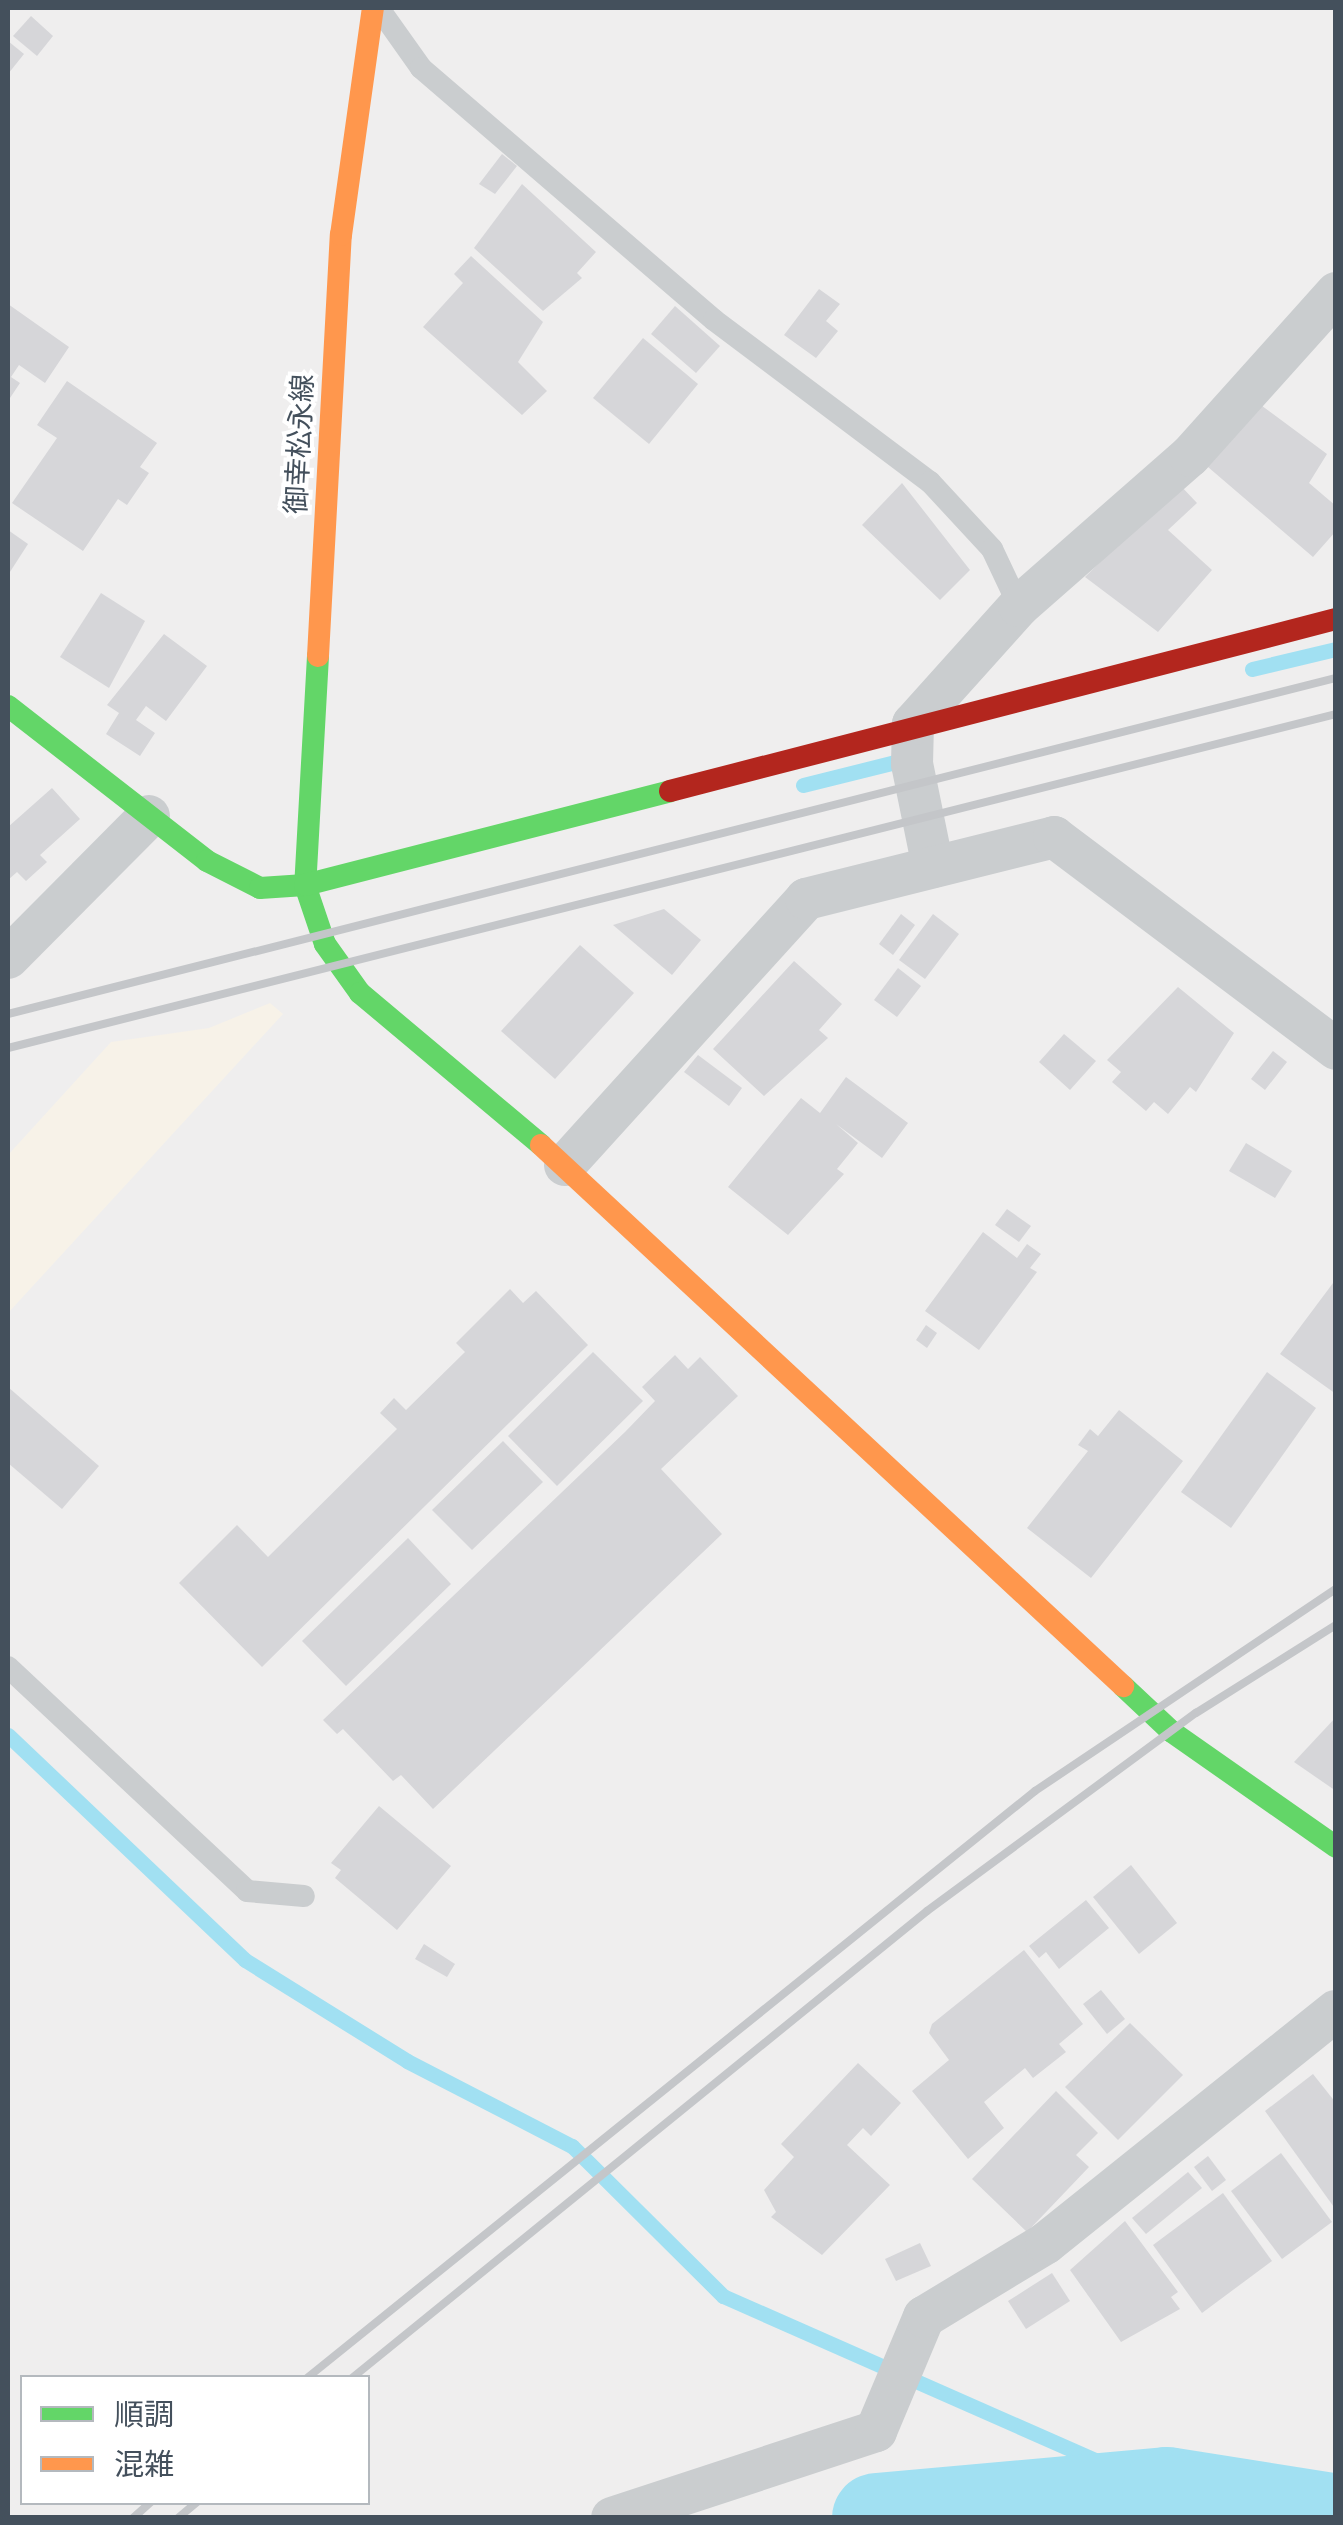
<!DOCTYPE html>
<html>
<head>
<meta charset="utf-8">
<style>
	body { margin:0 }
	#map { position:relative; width:1343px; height:2525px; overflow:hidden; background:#efeeee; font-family:Poppins,"Noto Sans JP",sans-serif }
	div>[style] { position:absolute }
	.commercial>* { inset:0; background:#f7f2e8 }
	.stream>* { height:15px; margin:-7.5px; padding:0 7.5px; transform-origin:7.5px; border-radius:7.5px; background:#a1e0f2 }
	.river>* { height:90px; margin:-45px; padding:0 45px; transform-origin:45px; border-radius:45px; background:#a1e0f2 }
	.building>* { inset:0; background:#d6d6d9 }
	.lane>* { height:22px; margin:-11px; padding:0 11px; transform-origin:11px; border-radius:11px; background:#cacdcf }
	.street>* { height:42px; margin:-21px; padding:0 21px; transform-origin:21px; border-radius:21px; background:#cacdcf }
	.fast>* { height:22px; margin:-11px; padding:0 11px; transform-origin:11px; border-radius:11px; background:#63d668 }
	.slow>* { height:22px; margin:-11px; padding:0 11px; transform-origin:11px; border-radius:11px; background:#ff974d }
	.jam>* { height:22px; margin:-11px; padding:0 11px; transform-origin:11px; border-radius:11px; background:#b3261e }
	.rail>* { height:8px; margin:-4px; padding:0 4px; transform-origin:4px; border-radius:4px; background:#c4c6c9 }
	span { translate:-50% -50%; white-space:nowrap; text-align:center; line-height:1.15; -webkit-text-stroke:8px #fff; paint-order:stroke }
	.street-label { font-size:28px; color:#44505c }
	.frame { position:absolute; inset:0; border:10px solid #44505c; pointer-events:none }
	.legend { position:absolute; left:20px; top:2375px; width:350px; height:130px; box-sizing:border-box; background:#fff; border:2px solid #b4b9be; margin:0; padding:12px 18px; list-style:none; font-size:30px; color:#44505c }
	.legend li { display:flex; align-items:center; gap:20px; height:50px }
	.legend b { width:50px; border:2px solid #b4b9be }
</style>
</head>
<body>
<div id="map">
	<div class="commercial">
		<i style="clip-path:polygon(270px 1003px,283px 1014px,8px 1313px,8px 1155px,111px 1042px,209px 1028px)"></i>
	</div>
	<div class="stream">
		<i style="left:1252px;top:669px;width:86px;rotate:-13.4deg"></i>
		<i style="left:803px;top:785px;width:107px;rotate:-14deg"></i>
		<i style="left:8px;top:1735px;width:327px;rotate:43.5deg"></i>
		<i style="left:245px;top:1960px;width:191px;rotate:31.9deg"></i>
		<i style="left:407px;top:2061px;width:186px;rotate:27.3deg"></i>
		<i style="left:572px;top:2146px;width:213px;rotate:44.8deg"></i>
		<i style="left:723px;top:2296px;width:485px;rotate:23.8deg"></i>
	</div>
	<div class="river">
		<i style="left:877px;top:2518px;width:291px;rotate:-5.1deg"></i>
		<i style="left:1167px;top:2492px;width:166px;rotate:9deg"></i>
	</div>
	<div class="building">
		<i style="clip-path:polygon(31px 16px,53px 36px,37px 56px,13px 36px)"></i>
		<i style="clip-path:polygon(8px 41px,24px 54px,8px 74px)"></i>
		<i style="clip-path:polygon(502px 154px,517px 166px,495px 194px,479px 184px)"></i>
		<i style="clip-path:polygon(522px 184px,596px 252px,577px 273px,582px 278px,543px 311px,474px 248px)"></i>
		<i style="clip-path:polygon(471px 256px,543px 322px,518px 362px,547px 391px,522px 415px,423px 327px,463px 283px,454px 274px)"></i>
		<i style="clip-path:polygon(819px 289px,840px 304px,826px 321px,838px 331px,816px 358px,784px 335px)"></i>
		<i style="clip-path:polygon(8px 304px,69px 347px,45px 383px,19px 365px,11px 377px,20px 383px,8px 401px)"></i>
		<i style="clip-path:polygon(675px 306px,720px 346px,696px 373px,651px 334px)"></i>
		<i style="clip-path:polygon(643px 338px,698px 384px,649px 444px,593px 398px)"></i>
		<i style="clip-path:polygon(67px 381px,157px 443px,140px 467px,149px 473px,127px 505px,118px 499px,83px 551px,12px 503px,57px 438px,37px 425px)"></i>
		<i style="clip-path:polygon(1254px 400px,1327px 454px,1309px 483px,1336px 506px,1336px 531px,1313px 557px,1201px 461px)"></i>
		<i style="clip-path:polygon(902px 483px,970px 570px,940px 600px,862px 525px)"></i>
		<i style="clip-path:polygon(1179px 484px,1197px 503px,1168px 530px,1212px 570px,1158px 632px,1085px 577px)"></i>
		<i style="clip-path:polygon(8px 530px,28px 544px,8px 575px)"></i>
		<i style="clip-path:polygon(101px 593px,145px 621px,109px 688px,60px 657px)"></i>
		<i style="clip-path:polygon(164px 634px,207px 666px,166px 721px,146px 706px,136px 720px,155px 733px,140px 756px,106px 734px,119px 713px,107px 705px)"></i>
		<i style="clip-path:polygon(52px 788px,80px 819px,40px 855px,47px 862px,26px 881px,17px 872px,8px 880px,8px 827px)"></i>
		<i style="clip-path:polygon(664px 909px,701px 940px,672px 975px,613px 925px)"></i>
		<i style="clip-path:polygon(901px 914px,915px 925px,893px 955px,879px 944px)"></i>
		<i style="clip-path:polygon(933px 914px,959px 934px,925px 979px,899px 960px)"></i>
		<i style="clip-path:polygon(580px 945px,634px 993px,555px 1079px,501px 1031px)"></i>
		<i style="clip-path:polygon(794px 961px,842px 1004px,819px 1030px,828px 1038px,764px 1096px,713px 1049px)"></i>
		<i style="clip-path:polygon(898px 968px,921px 986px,897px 1017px,874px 1000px)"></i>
		<i style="clip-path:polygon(1178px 987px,1234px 1033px,1196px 1092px,1190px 1087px,1168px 1114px,1154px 1102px,1146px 1111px,1112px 1082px,1121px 1072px,1107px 1060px)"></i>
		<i style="clip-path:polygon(1064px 1034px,1096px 1061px,1070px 1090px,1039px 1062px)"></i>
		<i style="clip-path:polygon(1273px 1051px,1287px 1062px,1265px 1090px,1251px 1079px)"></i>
		<i style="clip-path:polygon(698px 1055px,742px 1088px,729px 1106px,684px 1072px)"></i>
		<i style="clip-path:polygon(846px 1077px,908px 1123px,882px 1158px,836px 1124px,858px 1143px,837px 1169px,844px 1174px,788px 1235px,728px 1187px,801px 1098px,820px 1113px)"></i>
		<i style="clip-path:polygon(1246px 1143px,1292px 1171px,1275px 1198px,1229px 1171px)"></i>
		<i style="clip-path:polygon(1007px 1209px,1031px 1226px,1019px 1242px,995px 1225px)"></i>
		<i style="clip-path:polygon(983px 1232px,1017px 1258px,1027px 1244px,1041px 1254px,1030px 1268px,1037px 1272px,979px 1350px,925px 1311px)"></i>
		<i style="clip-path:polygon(1336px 1279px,1336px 1394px,1280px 1354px)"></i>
		<i style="clip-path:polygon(510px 1289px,523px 1303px,536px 1291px,588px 1345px,262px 1667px,179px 1583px,237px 1525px,268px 1557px,397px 1429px,380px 1413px,394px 1398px,406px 1410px,465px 1352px,456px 1343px)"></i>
		<i style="clip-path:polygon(926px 1325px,937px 1333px,927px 1348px,916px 1340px)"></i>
		<i style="clip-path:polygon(593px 1352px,643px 1401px,557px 1486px,508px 1436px)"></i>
		<i style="clip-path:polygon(675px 1355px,688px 1369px,700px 1357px,738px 1396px,661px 1469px,722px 1534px,433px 1809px,401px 1775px,393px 1781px,343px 1729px,337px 1734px,323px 1720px,625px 1432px,655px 1401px,642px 1387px)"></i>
		<i style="clip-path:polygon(1267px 1372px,1316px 1408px,1231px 1528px,1181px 1492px)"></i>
		<i style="clip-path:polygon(8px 1387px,99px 1466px,62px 1509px,8px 1463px)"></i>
		<i style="clip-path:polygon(1119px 1410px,1183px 1461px,1091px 1578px,1027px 1528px,1088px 1451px,1078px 1445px,1090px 1429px,1098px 1436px)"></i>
		<i style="clip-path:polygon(503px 1441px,543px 1482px,472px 1550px,432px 1510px)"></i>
		<i style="clip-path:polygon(408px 1538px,451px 1584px,346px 1686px,302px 1641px)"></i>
		<i style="clip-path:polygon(1336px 1717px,1336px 1791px,1294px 1762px)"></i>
		<i style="clip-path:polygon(379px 1806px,451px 1866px,397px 1930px,335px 1878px,341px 1870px,331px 1863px)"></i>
		<i style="clip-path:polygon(1131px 1865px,1177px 1923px,1139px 1954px,1093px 1897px)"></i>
		<i style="clip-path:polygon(1086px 1900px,1109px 1928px,1059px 1969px,1046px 1952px,1039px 1958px,1029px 1946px)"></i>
		<i style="clip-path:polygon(424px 1944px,455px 1964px,447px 1977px,415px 1959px)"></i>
		<i style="clip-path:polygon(1024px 1950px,1083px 2024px,1059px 2044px,1066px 2052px,1033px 2078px,1025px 2068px,984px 2102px,1004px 2128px,968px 2159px,912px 2091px,949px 2060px,929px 2033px,932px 2024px)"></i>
		<i style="clip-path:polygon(1101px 1990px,1125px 2019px,1107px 2034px,1083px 2004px)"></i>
		<i style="clip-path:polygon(1130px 2023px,1183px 2075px,1118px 2140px,1065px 2087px)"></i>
		<i style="clip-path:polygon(858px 2063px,901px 2103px,871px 2136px,863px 2128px,847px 2145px,890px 2185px,822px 2255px,771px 2217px,776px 2212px,764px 2190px,794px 2157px,781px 2144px)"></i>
		<i style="clip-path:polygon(1313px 2074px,1336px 2103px,1336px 2210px,1265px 2111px)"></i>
		<i style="clip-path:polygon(1056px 2091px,1098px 2133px,1076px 2155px,1089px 2167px,1027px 2232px,972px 2179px)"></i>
		<i style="clip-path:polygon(1281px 2153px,1332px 2222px,1282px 2259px,1231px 2191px)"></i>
		<i style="clip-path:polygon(1208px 2156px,1226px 2180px,1212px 2191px,1194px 2167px)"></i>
		<i style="clip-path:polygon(1188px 2172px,1202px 2188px,1146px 2234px,1132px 2218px)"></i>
		<i style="clip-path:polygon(1223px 2193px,1272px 2261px,1202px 2313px,1153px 2245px)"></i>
		<i style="clip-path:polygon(1125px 2221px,1178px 2292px,1171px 2297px,1180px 2309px,1121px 2342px,1070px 2270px)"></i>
		<i style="clip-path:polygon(920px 2243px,931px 2266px,896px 2281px,885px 2259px)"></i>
		<i style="clip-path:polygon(1052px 2273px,1070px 2301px,1026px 2329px,1008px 2301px)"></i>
	</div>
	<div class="lane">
		<i style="left:380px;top:10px;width:71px;rotate:54.7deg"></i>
		<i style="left:421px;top:68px;width:386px;rotate:40.7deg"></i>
		<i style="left:714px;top:320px;width:270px;rotate:36.9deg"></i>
		<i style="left:930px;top:482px;width:91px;rotate:47.2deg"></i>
		<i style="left:992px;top:549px;width:63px;rotate:64.7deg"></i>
		<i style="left:8px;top:1667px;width:328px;rotate:43.1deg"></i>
		<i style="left:247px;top:1891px;width:57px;rotate:5deg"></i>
	</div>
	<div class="street">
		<i style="left:933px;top:867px;width:105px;rotate:-101.5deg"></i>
		<i style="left:912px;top:764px;width:40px;rotate:-88.6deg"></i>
		<i style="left:913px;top:724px;width:159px;rotate:-48.1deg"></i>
		<i style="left:1019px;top:606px;width:227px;rotate:-41.3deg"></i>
		<i style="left:1190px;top:456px;width:219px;rotate:-48.1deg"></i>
		<i style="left:8px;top:958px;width:200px;rotate:-45.2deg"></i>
		<i style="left:565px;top:1165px;width:359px;rotate:-47.8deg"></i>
		<i style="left:806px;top:899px;width:256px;rotate:-14deg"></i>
		<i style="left:1054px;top:837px;width:353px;rotate:36.9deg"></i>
		<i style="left:612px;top:2518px;width:278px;rotate:-18.2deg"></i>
		<i style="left:876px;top:2431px;width:124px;rotate:-67.2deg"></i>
		<i style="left:924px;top:2317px;width:143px;rotate:-31.2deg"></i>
		<i style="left:1046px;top:2243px;width:371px;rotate:-38.7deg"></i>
	</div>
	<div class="fast">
		<i style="left:318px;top:656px;width:229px;rotate:93.2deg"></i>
		<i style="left:305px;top:885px;width:62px;rotate:71.3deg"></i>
		<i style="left:325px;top:944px;width:60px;rotate:54.5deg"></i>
		<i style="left:360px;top:993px;width:236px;rotate:40deg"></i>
		<i style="left:8px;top:706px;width:252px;rotate:37.9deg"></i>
		<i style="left:207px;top:861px;width:59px;rotate:27deg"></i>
		<i style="left:260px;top:888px;width:45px;rotate:-3.8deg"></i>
		<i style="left:305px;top:885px;width:377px;rotate:-14.4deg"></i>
		<i style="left:1123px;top:1686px;width:67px;rotate:43.2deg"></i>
		<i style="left:1172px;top:1732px;width:200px;rotate:35deg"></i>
	</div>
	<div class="slow">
		<i style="left:318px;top:656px;width:422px;rotate:-86.9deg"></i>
		<i style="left:341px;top:235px;width:229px;rotate:-82deg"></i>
		<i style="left:541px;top:1145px;width:795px;rotate:42.91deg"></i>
	</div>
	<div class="jam">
		<i style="left:670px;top:791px;width:688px;rotate:-14.48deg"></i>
	</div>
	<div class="rail">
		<i style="left:8px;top:1014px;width:1370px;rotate:-14.2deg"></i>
		<i style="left:8px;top:1048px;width:1369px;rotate:-14.12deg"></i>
		<i style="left:307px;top:2378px;width:935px;rotate:-38.88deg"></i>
		<i style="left:1035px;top:1791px;width:362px;rotate:-33.9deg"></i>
		<i style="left:352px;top:2378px;width:741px;rotate:-39.08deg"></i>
		<i style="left:927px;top:1911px;width:334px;rotate:-36.4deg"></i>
		<i style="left:1196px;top:1713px;width:165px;rotate:-32.2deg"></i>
		<i style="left:133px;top:2518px;width:24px;rotate:-42deg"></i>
		<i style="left:178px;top:2518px;width:25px;rotate:-40deg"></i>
	</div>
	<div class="street-label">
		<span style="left:300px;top:444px;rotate:-87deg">御幸松永線</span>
	</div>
	<div class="frame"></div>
	<ul class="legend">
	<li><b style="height:12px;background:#63d668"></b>順調</li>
	<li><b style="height:12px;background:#ff974d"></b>混雑</li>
	</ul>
</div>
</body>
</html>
